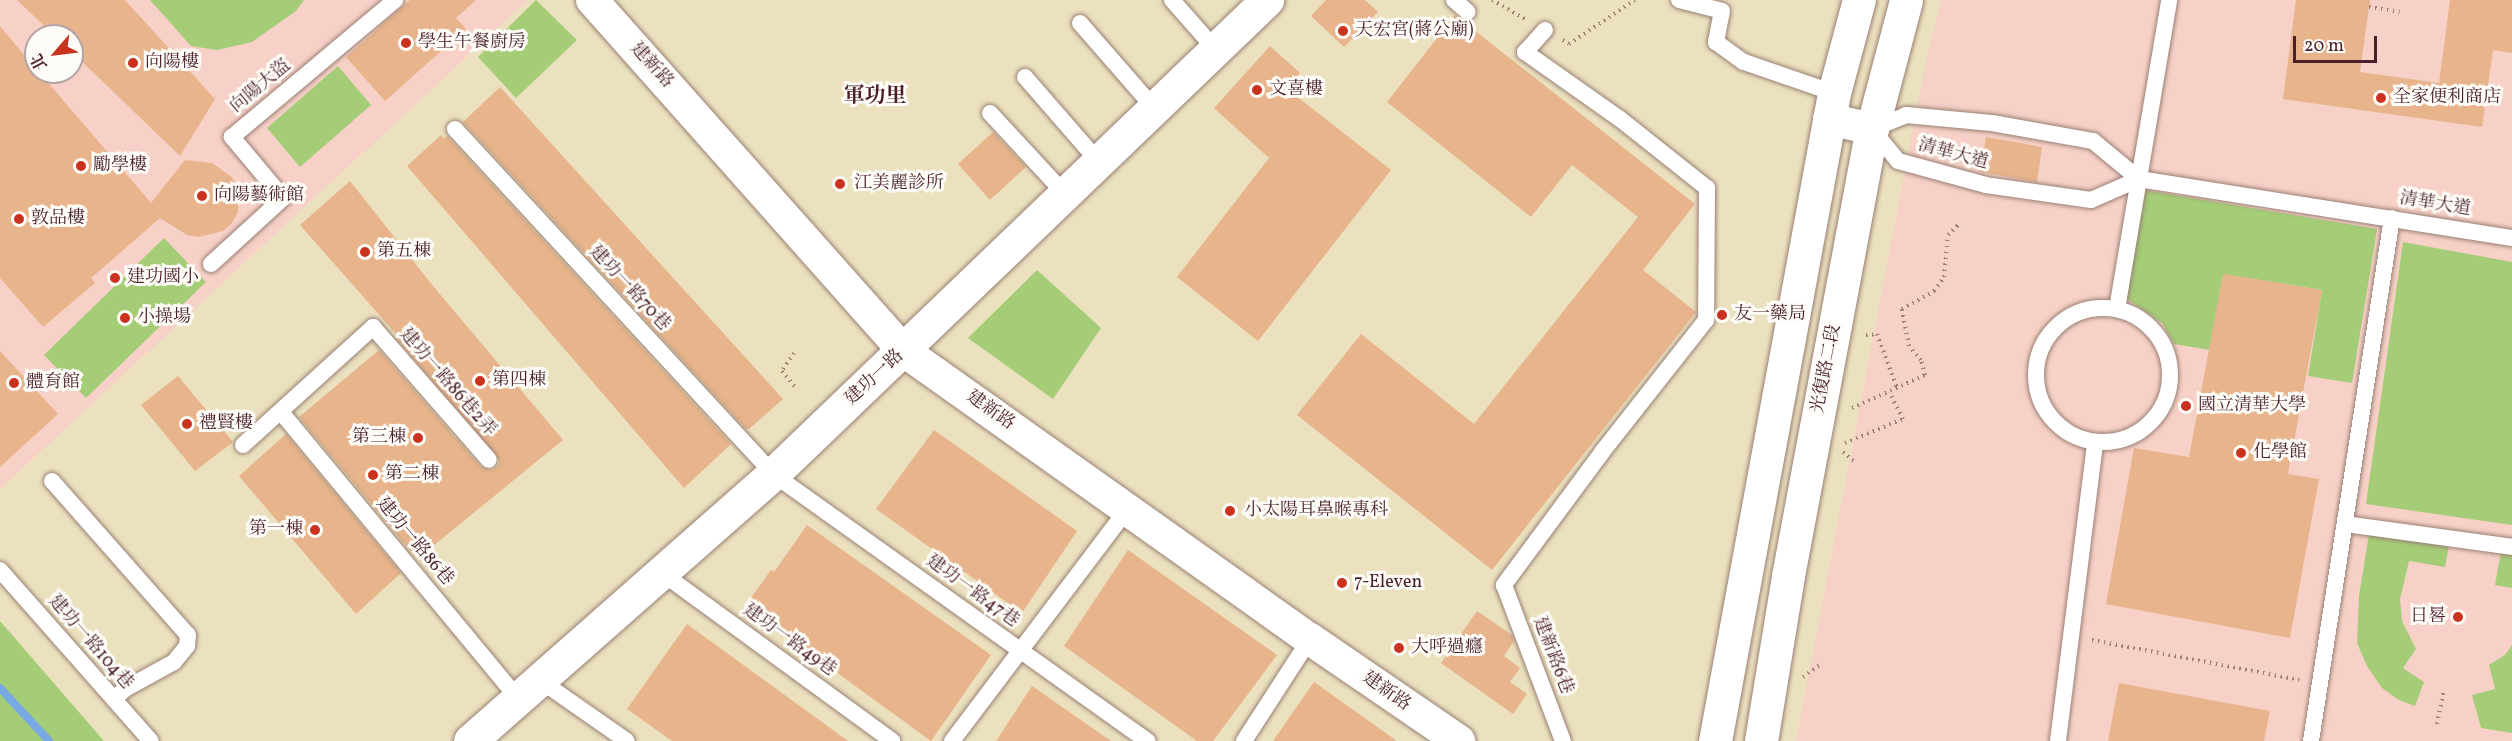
<!DOCTYPE html>
<html>
<head>
<meta charset="utf-8">
<style>
	body { margin:0 }
	#map { position:relative; width:2512px; height:741px; overflow:hidden; background:#ebe1bf; font-family:Vollkorn,"Noto Serif TC",serif }
	div>[style] { position:absolute }
	.built>* { inset:0; background:#f7d1c8 }
	.green>* { inset:0; background:#a5cc77 }
	.stream>* { height:8px; margin:-4px; padding:0 4px; transform-origin:4px; border-radius:4px; background:#79a9e4 }
	.building>* { inset:0; background:#e7b48b }
	.path>* { height:4px; margin-top:-2px; transform-origin:0; background:repeating-linear-gradient(90deg,#9a8075 0 1.5px,transparent 0 6px) }
	.roads { filter:drop-shadow(0 0 2px #9a8075) drop-shadow(0 0 2px #9a8075) }
	.lane>* { height:16px; margin:-8px; padding:0 8px; transform-origin:8px; border-radius:8px; background:#fff }
	.lane>.ring { margin:-8px; padding:0; box-sizing:content-box; background:none; border:16px solid #fff; border-radius:50% }
	.street>* { height:32px; margin:-16px; padding:0 16px; transform-origin:16px; border-radius:16px; background:#fff }
	.secondary>* { height:33px; margin:-16.5px; padding:0 16.5px; transform-origin:16.5px; border-radius:16.5px; background:#fff }
	.dots>* { width:16px; height:16px; translate:-50% -50%; box-sizing:border-box; border:3px solid #fdfcf7; border-radius:50% }
	span { translate:-50% -50%; white-space:nowrap; text-align:center; line-height:1.15; -webkit-text-stroke:6px #fdfcf7; paint-order:stroke }
	.poi-label { font-size:18px; color:#4a1f2b }
	.left { translate:0 -50%; text-align:left }
	.right { translate:-100% -50%; text-align:right }
	.street-label { font-size:18px; color:#4a1f2b }
	.quarter-label { font-size:21px; color:#4a1f2b; font-weight:700 }
	.north { position:absolute; left:24px; top:24px; width:60px; height:60px; box-sizing:border-box; background:#fdfcf7; border:2px solid #b5a4a5; border-radius:50%; rotate:242deg; font-size:16px; font-weight:700; line-height:24px; text-align:center; color:#4a1f2b }
	.north::after { content:''; display:block; margin:auto; width:21px; height:27px; background:#c8321e; clip-path:polygon(50% 0,100% 100%,50% 72%,0 100%) }
	.scale { position:absolute; left:2293px; top:36px; width:84px; height:27px; box-sizing:border-box; border:3px solid #4a1f2b; border-top:0; padding-left:8px; font-size:18px; line-height:21px; white-space:nowrap; color:#4a1f2b; -webkit-text-stroke:4px #fdfcf7; paint-order:stroke }
</style>
</head>
<body>
<div id="map">
	<div class="built">
		<i style="clip-path:polygon(evenodd,0 0,528px 0,0 489px,0 0,36px 36px,72px 36px,72px 72px,36px 72px,36px 36px)"></i>
		<i style="clip-path:polygon(1941px 0,2512px 0,2512px 741px,1796px 741px,1924px 71px)"></i>
	</div>
	<div class="green">
		<i style="clip-path:polygon(150px 0,304px 0,296px 11px,252px 42px,217px 50px,191px 46px)"></i>
		<i style="clip-path:polygon(536px 0,577px 40px,516px 98px,478px 57px)"></i>
		<i style="clip-path:polygon(338px 66px,371px 105px,300px 167px,267px 128px)"></i>
		<i style="clip-path:polygon(2144px 190px,2377px 229px,2352px 383px,2308px 376px,2322px 290px,2223px 274px,2210px 350px,2174px 344px,2162px 323px,2127px 299px)"></i>
		<i style="clip-path:polygon(164px 238px,206px 282px,86px 398px,44px 355px)"></i>
		<i style="clip-path:polygon(2403px 242px,2512px 262px,2512px 525px,2366px 504px)"></i>
		<i style="clip-path:polygon(1037px 270px,1101px 328px,1053px 399px,968px 338px)"></i>
		<i style="clip-path:polygon(2369px 534px,2449px 546px,2445px 567px,2409px 561px,2400px 599px,2402px 621px,2416px 649px,2403px 668px,2424px 682px,2415px 706px,2399px 700px,2382px 688px,2367px 666px,2357px 643px,2359px 596px)"></i>
		<i style="clip-path:polygon(2501px 552px,2512px 554px,2512px 588px,2495px 585px)"></i>
		<i style="clip-path:polygon(0 621px,104px 741px,0 741px)"></i>
		<i style="clip-path:polygon(2512px 645px,2512px 733px,2481px 728px,2472px 695px,2495px 689px,2489px 665px,2505px 655px)"></i>
	</div>
	<div class="stream">
		<i style="left:0;top:688px;width:72px;rotate:47.2deg"></i>
	</div>
	<div class="building">
		<i style="clip-path:polygon(17px 0,125px 0,215px 99px,180px 156px,72px 52px,72px 36px,55px 36px)"></i>
		<i style="clip-path:polygon(410px 0,476px 0,456px 18px,466px 29px,385px 101px,346px 57px)"></i>
		<i style="clip-path:polygon(1326px 0,1365px 0,1378px 12px,1344px 47px,1311px 16px)"></i>
		<i style="clip-path:polygon(2296px 0,2370px 0,2360px 72px,2439px 83px,2450px 0,2512px 0,2512px 53px,2493px 50px,2482px 127px,2283px 99px)"></i>
		<i style="clip-path:polygon(1455px 15px,1695px 204px,1643px 270px,1696px 312px,1492px 570px,1297px 415px,1361px 334px,1474px 424px,1638px 217px,1572px 165px,1531px 217px,1387px 102px)"></i>
		<i style="clip-path:polygon(0 26px,36px 69px,36px 72px,39px 72px,151px 203px,185px 160px,212px 163px,232px 177px,237px 188px,238px 212px,232px 223px,223px 231px,199px 237px,187px 235px,160px 218px,91px 278px,95px 283px,43px 327px,0 278px)"></i>
		<i style="clip-path:polygon(1270px 46px,1300px 73px,1286px 88px,1391px 170px,1258px 341px,1177px 277px,1269px 158px,1214px 108px)"></i>
		<i style="clip-path:polygon(500px 87px,783px 399px,749px 429px,746px 429px,463px 122px)"></i>
		<i style="clip-path:polygon(993px 132px,1026px 167px,990px 200px,958px 164px)"></i>
		<i style="clip-path:polygon(441px 135px,444px 139px,447px 136px,731px 444px,684px 488px,407px 166px)"></i>
		<i style="clip-path:polygon(1986px 137px,2042px 147px,2037px 182px,1980px 172px)"></i>
		<i style="clip-path:polygon(350px 181px,433px 286px,563px 440px,417px 559px,299px 417px,379px 350px,481px 467px,492px 470px,499px 464px,499px 459px,395px 337px,397px 335px,300px 225px)"></i>
		<i style="clip-path:polygon(2223px 274px,2322px 290px,2288px 474px,2319px 479px,2290px 638px,2106px 604px,2134px 448px,2189px 457px)"></i>
		<i style="clip-path:polygon(0 351px,58px 414px,0 467px)"></i>
		<i style="clip-path:polygon(178px 376px,233px 442px,195px 471px,141px 405px)"></i>
		<i style="clip-path:polygon(934px 430px,1077px 531px,1022px 613px,876px 509px)"></i>
		<i style="clip-path:polygon(286px 434px,401px 573px,356px 614px,239px 476px)"></i>
		<i style="clip-path:polygon(807px 525px,991px 655px,931px 741px,745px 606px,771px 570px,774px 572px)"></i>
		<i style="clip-path:polygon(1128px 550px,1277px 655px,1213px 741px,1197px 741px,1064px 646px)"></i>
		<i style="clip-path:polygon(1477px 611px,1512px 635px,1514px 641px,1504px 656px,1520px 668px,1510px 682px,1527px 694px,1513px 714px,1441px 663px)"></i>
		<i style="clip-path:polygon(687px 624px,848px 741px,672px 741px,627px 709px)"></i>
		<i style="clip-path:polygon(1314px 682px,1397px 741px,1273px 741px)"></i>
		<i style="clip-path:polygon(2119px 683px,2270px 711px,2264px 741px,2108px 741px)"></i>
		<i style="clip-path:polygon(1032px 686px,1111px 741px,996px 741px)"></i>
	</div>
	<div class="path">
		<i style="left:1492px;top:0;width:38px;rotate:30deg"></i>
		<i style="left:2369px;top:7px;width:31px;rotate:9deg"></i>
		<i style="left:1563px;top:40px;width:7px;rotate:34deg"></i>
		<i style="left:1569px;top:44px;width:79px;rotate:-33.7deg"></i>
		<i style="left:1866px;top:335px;width:11px;rotate:-5deg"></i>
		<i style="left:1877px;top:334px;width:58px;rotate:69.7deg"></i>
		<i style="left:794px;top:353px;width:22px;rotate:124deg"></i>
		<i style="left:782px;top:371px;width:22px;rotate:51deg"></i>
		<i style="left:1852px;top:408px;width:80px;rotate:-24.3deg"></i>
		<i style="left:1925px;top:375px;width:16px;rotate:-105deg"></i>
		<i style="left:1921px;top:360px;width:18px;rotate:-131deg"></i>
		<i style="left:1909px;top:346px;width:38px;rotate:-101deg"></i>
		<i style="left:1902px;top:309px;width:37px;rotate:-29deg"></i>
		<i style="left:1934px;top:291px;width:17px;rotate:-54deg"></i>
		<i style="left:1944px;top:277px;width:42px;rotate:-84.6deg"></i>
		<i style="left:1948px;top:235px;width:17px;rotate:-45deg"></i>
		<i style="left:1845px;top:443px;width:63px;rotate:-22.5deg"></i>
		<i style="left:1903px;top:419px;width:30px;rotate:-117deg"></i>
		<i style="left:1843px;top:452px;width:16px;rotate:40deg"></i>
		<i style="left:2092px;top:640px;width:211px;rotate:10.9deg"></i>
		<i style="left:1803px;top:677px;width:24px;rotate:-36deg"></i>
		<i style="left:2437px;top:724px;width:33px;rotate:-79deg"></i>
	</div>
	<div class="roads">
		<div class="lane">
			<i style="left:1172px;top:0;width:67px;rotate:48.7deg"></i>
			<i style="left:1454px;top:0;width:18px;rotate:41deg"></i>
			<i style="left:1679px;top:0;width:44px;rotate:14.3deg"></i>
			<i style="left:1722px;top:11px;width:32px;rotate:101deg"></i>
			<i style="left:1716px;top:42px;width:34px;rotate:36deg"></i>
			<i style="left:1744px;top:62px;width:95px;rotate:19deg"></i>
			<i style="left:1080px;top:23px;width:114px;rotate:48.9deg"></i>
			<i style="left:1545px;top:30px;width:30px;rotate:132deg"></i>
			<i style="left:1525px;top:52px;width:116px;rotate:35.2deg"></i>
			<i style="left:1620px;top:119px;width:111px;rotate:38.4deg"></i>
			<i style="left:1707px;top:188px;width:132px;rotate:90.4deg"></i>
			<i style="left:1706px;top:320px;width:167px;rotate:128.2deg"></i>
			<i style="left:1603px;top:451px;width:167px;rotate:126.5deg"></i>
			<i style="left:1504px;top:585px;width:167px;rotate:69.3deg"></i>
			<i style="left:1025px;top:77px;width:113px;rotate:49deg"></i>
			<i style="left:990px;top:113px;width:112px;rotate:47.2deg"></i>
			<i style="left:455px;top:129px;width:469px;rotate:47.3deg"></i>
			<i style="left:773px;top:474px;width:460px;rotate:35.5deg"></i>
			<i style="left:2139px;top:179px;width:52px;rotate:156.4deg"></i>
			<i style="left:2091px;top:200px;width:106px;rotate:-171.9deg"></i>
			<i style="left:1986px;top:185px;width:91px;rotate:-164.7deg"></i>
			<i style="left:1898px;top:161px;width:41px;rotate:-129.1deg"></i>
			<i style="left:1872px;top:129px;width:37px;rotate:-22deg"></i>
			<i style="left:1906px;top:115px;width:86px;rotate:5.3deg"></i>
			<i style="left:1992px;top:123px;width:103px;rotate:10.1deg"></i>
			<i style="left:2093px;top:141px;width:60px;rotate:39.6deg"></i>
			<i style="left:2139px;top:179px;width:378px;rotate:9deg"></i>
			<i style="left:211px;top:264px;width:98px;rotate:-42.5deg"></i>
			<i style="left:283px;top:198px;width:80px;rotate:-129.9deg"></i>
			<i style="left:232px;top:137px;width:213px;rotate:-40deg"></i>
			<i class="ring" style="left:2036px;top:308px;width:118px;height:118px"></i>
			<i style="left:2117px;top:309px;width:313px;rotate:-80.4deg"></i>
			<i style="left:281px;top:412px;width:370px;rotate:50.4deg"></i>
			<i style="left:243px;top:445px;width:176px;rotate:-42.2deg"></i>
			<i style="left:373px;top:327px;width:176px;rotate:48.9deg"></i>
			<i style="left:52px;top:481px;width:205px;rotate:48.6deg"></i>
			<i style="left:188px;top:635px;width:11px;rotate:95deg"></i>
			<i style="left:187px;top:646px;width:21px;rotate:129deg"></i>
			<i style="left:174px;top:662px;width:56px;rotate:151.1deg"></i>
			<i style="left:125px;top:689px;width:15px;rotate:138deg"></i>
			<i style="left:2345px;top:524px;width:169px;rotate:7.8deg"></i>
			<i style="left:0;top:570px;width:228px;rotate:48.6deg"></i>
			<i style="left:662px;top:573px;width:285px;rotate:36.1deg"></i>
			<i style="left:538px;top:679px;width:108px;rotate:34.9deg"></i>
			<i style="left:952px;top:741px;width:292px;rotate:-52.9deg"></i>
			<i style="left:1244px;top:741px;width:121px;rotate:-57.1deg"></i>
			<i style="left:2058px;top:741px;width:300px;rotate:-82.9deg"></i>
			<i style="left:2311px;top:741px;width:529px;rotate:-81.2deg"></i>
		</div>
		<div class="street">
			<i style="left:592px;top:0;width:470px;rotate:48.4deg"></i>
			<i style="left:904px;top:351px;width:498px;rotate:35.4deg"></i>
			<i style="left:1310px;top:639px;width:181px;rotate:34.4deg"></i>
			<i style="left:1829px;top:119px;width:44px;rotate:13.1deg"></i>
		</div>
		<div class="secondary">
			<i style="left:470px;top:741px;width:404px;rotate:-41.4deg"></i>
			<i style="left:773px;top:474px;width:685px;rotate:-43.82deg"></i>
			<i style="left:1715px;top:741px;width:659px;rotate:-79.59deg"></i>
			<i style="left:1834px;top:93px;width:96px;rotate:-75deg"></i>
			<i style="left:1761px;top:741px;width:167px;rotate:-80.7deg"></i>
			<i style="left:1788px;top:576px;width:455px;rotate:-79.4deg"></i>
			<i style="left:1872px;top:129px;width:133px;rotate:-75.2deg"></i>
		</div>
	</div>
	<div class="dots">
		<i style="left:1343px;top:31px;background:#c8321e"></i>
		<i style="left:406px;top:43px;background:#c8321e"></i>
		<i style="left:133px;top:63px;background:#c8321e"></i>
		<i style="left:1257px;top:90px;background:#c8321e"></i>
		<i style="left:2381px;top:98px;background:#c8321e"></i>
		<i style="left:81px;top:166px;background:#c8321e"></i>
		<i style="left:840px;top:184px;background:#c8321e"></i>
		<i style="left:202px;top:196px;background:#c8321e"></i>
		<i style="left:19px;top:219px;background:#c8321e"></i>
		<i style="left:365px;top:252px;background:#c8321e"></i>
		<i style="left:115px;top:278px;background:#c8321e"></i>
		<i style="left:1722px;top:315px;background:#c8321e"></i>
		<i style="left:125px;top:318px;background:#c8321e"></i>
		<i style="left:480px;top:381px;background:#c8321e"></i>
		<i style="left:14px;top:383px;background:#c8321e"></i>
		<i style="left:2186px;top:406px;background:#c8321e"></i>
		<i style="left:187px;top:424px;background:#c8321e"></i>
		<i style="left:418px;top:438px;background:#c8321e"></i>
		<i style="left:2241px;top:453px;background:#c8321e"></i>
		<i style="left:373px;top:475px;background:#c8321e"></i>
		<i style="left:1230px;top:511px;background:#c8321e"></i>
		<i style="left:315px;top:530px;background:#c8321e"></i>
		<i style="left:1342px;top:583px;background:#c8321e"></i>
		<i style="left:2458px;top:617px;background:#c8321e"></i>
		<i style="left:1399px;top:648px;background:#c8321e"></i>
	</div>
	<div class="poi-label">
		<span class="left" style="left:1355px;top:31px">天宏宮(蔣公廟)</span>
		<span class="left" style="left:418px;top:43px">學生午餐廚房</span>
		<span class="left" style="left:145px;top:63px">向陽樓</span>
		<span class="left" style="left:1269px;top:90px">文喜樓</span>
		<span class="left" style="left:2393px;top:98px">全家便利商店</span>
		<span class="left" style="left:93px;top:166px">勵學樓</span>
		<span class="left" style="left:854px;top:184px">江美麗診所</span>
		<span class="left" style="left:214px;top:196px">向陽藝術館</span>
		<span class="left" style="left:31px;top:219px">敦品樓</span>
		<span class="left" style="left:377px;top:252px">第五棟</span>
		<span class="left" style="left:127px;top:278px">建功國小</span>
		<span class="left" style="left:1734px;top:315px">友一藥局</span>
		<span class="left" style="left:137px;top:318px">小操場</span>
		<span class="left" style="left:492px;top:381px">第四棟</span>
		<span class="left" style="left:26px;top:383px">體育館</span>
		<span class="left" style="left:2198px;top:406px">國立清華大學</span>
		<span class="left" style="left:199px;top:424px">禮賢樓</span>
		<span class="right" style="left:406px;top:438px">第三棟</span>
		<span class="left" style="left:2253px;top:453px">化學館</span>
		<span class="left" style="left:385px;top:475px">第二棟</span>
		<span class="left" style="left:1244px;top:511px">小太陽耳鼻喉專科</span>
		<span class="right" style="left:303px;top:530px">第一棟</span>
		<span class="left" style="left:1354px;top:583px">7-Eleven</span>
		<span class="right" style="left:2446px;top:617px">日晷</span>
		<span class="left" style="left:1411px;top:648px">大呼過癮</span>
	</div>
	<div class="street-label">
		<span style="left:651px;top:66px;rotate:48deg">建新路</span>
		<span style="left:261px;top:87px;rotate:-40deg">向陽大盜</span>
		<span style="left:1953px;top:155px;rotate:15deg">清華大道</span>
		<span style="left:2435px;top:205px;rotate:9deg">清華大道</span>
		<span style="left:629px;top:289px;rotate:47deg">建功一路70巷</span>
		<span style="left:1827px;top:369px;rotate:-79deg">光復路二段</span>
		<span style="left:875px;top:378px;rotate:-43deg">建功一路</span>
		<span style="left:447px;top:383px;rotate:49deg">建功一路86巷2弄</span>
		<span style="left:990px;top:411px;rotate:35deg">建新路</span>
		<span style="left:414px;top:542px;rotate:50deg">建功一路86巷</span>
		<span style="left:972px;top:592px;rotate:36deg">建功一路47巷</span>
		<span style="left:789px;top:641px;rotate:36deg">建功一路49巷</span>
		<span style="left:90px;top:643px;rotate:49deg">建功一路104巷</span>
		<span style="left:1552px;top:656px;rotate:69deg">建新路6巷</span>
		<span style="left:1386px;top:692px;rotate:35deg">建新路</span>
	</div>
	<div class="quarter-label">
		<span style="left:875px;top:97px">軍功里</span>
	</div>
	<div class="north">北</div>
	<div class="scale">20 m</div>
</div>
</body>
</html>
